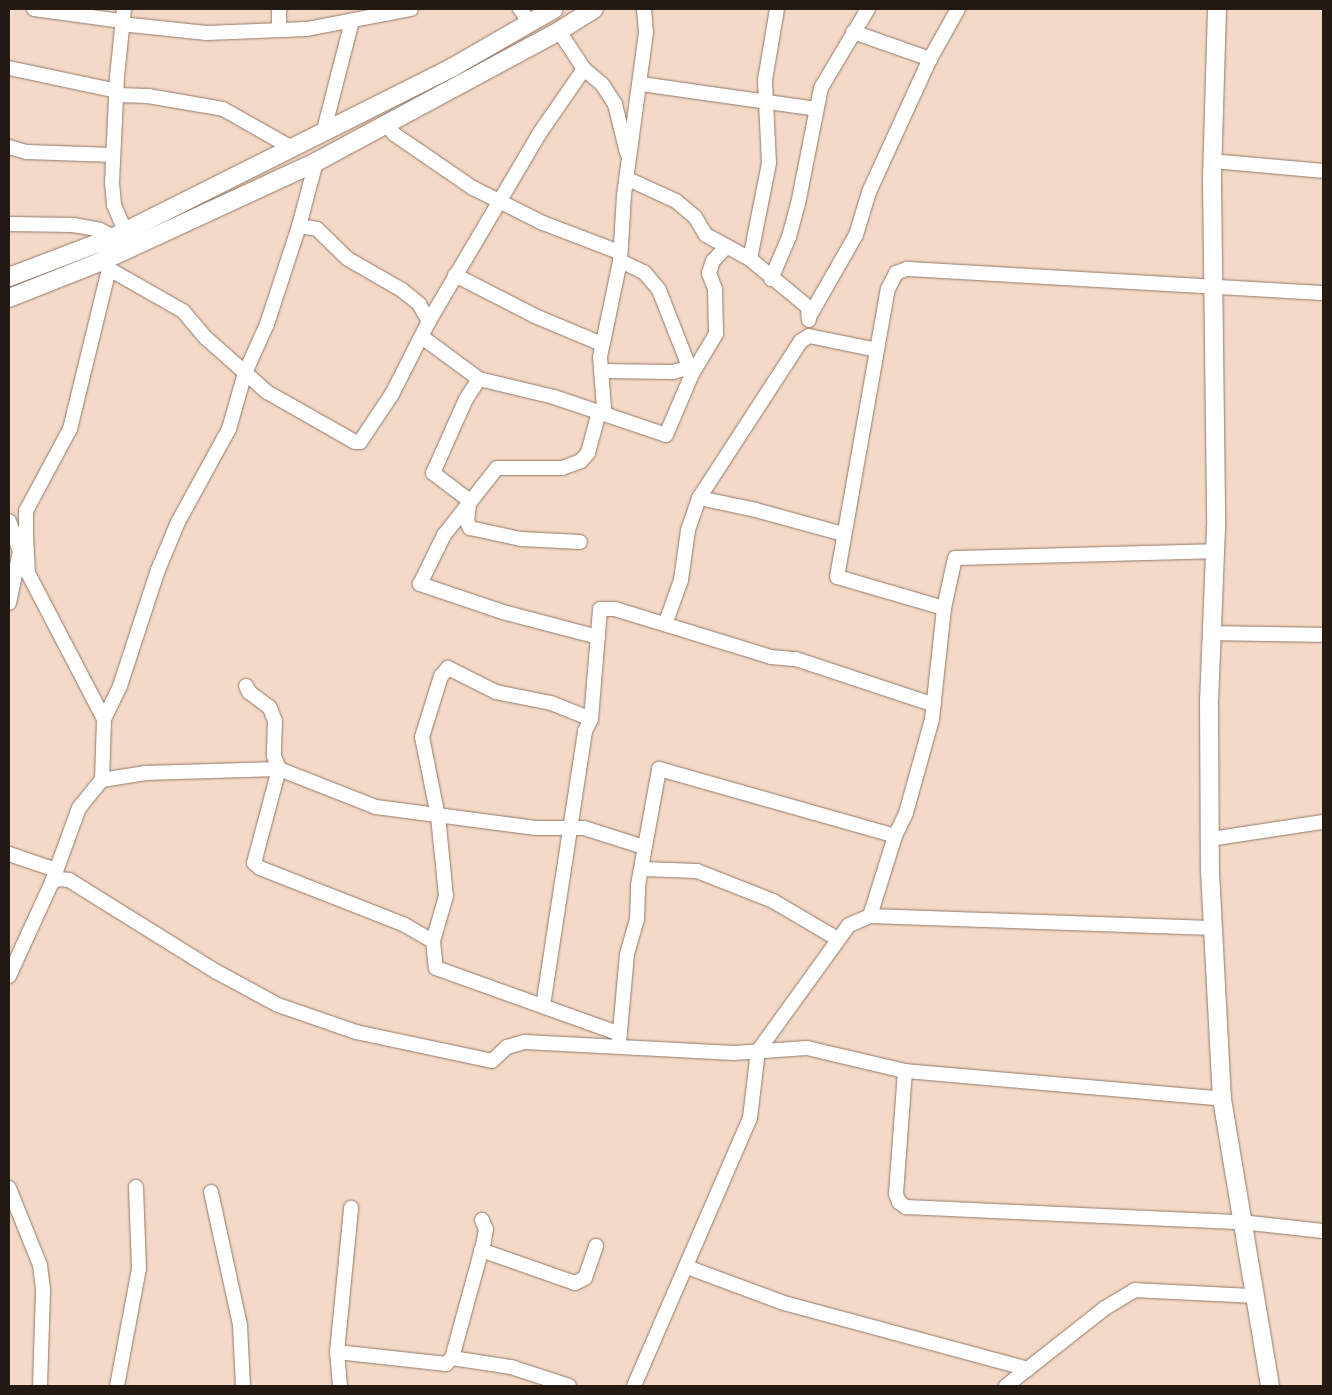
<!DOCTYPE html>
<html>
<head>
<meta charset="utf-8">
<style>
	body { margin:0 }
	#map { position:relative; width:1332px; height:1395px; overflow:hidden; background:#f4d9c6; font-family:Manrope,sans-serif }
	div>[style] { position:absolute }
	.roads { filter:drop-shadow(0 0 1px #927968) drop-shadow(0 0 1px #927968) }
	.minor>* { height:14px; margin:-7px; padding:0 7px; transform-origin:7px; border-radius:7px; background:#fff }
	.tertiary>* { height:18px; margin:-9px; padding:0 9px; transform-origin:9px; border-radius:9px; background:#fff }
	span { translate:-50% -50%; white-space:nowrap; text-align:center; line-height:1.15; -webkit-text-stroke:4.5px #fff; paint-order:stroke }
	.frame { position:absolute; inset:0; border:10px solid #231a13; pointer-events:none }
</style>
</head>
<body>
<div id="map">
	<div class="roads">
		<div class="minor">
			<i style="left:34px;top:9px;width:89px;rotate:7.8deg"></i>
			<i style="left:124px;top:9px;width:68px;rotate:95.9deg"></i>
			<i style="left:117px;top:77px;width:105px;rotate:92.7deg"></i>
			<i style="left:112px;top:182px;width:23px;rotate:85deg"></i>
			<i style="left:114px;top:205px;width:28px;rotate:67deg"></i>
			<i style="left:279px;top:9px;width:20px;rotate:90deg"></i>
			<i style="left:520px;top:9px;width:17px;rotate:54deg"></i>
			<i style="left:121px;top:24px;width:86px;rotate:6deg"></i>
			<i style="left:207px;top:33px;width:100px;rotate:-2.3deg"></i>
			<i style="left:307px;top:29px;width:106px;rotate:-10.9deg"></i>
			<i style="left:559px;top:31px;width:45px;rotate:56.7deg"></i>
			<i style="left:584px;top:69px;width:23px;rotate:40deg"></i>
			<i style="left:602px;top:84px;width:24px;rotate:57deg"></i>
			<i style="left:615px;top:104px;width:50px;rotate:76.2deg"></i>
			<i style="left:853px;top:32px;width:82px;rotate:19.3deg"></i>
			<i style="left:9px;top:68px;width:110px;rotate:12deg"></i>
			<i style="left:641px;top:84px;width:177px;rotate:8.1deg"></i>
			<i style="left:117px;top:95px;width:31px;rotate:2deg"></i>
			<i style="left:148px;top:96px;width:76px;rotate:9.8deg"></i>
			<i style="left:223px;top:109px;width:79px;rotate:29.5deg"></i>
			<i style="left:386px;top:124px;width:13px;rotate:51deg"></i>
			<i style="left:394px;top:134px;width:96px;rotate:34.4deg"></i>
			<i style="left:473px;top:188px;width:78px;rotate:26.6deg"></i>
			<i style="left:543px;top:223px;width:81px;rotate:20.9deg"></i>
			<i style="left:324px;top:130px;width:113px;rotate:-75.6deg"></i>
			<i style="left:9px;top:147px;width:19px;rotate:16deg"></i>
			<i style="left:27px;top:152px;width:86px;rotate:2deg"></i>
			<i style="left:1212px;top:161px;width:111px;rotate:5.1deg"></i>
			<i style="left:628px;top:179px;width:53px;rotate:24.6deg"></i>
			<i style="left:676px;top:201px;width:25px;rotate:40deg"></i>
			<i style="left:695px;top:217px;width:21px;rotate:59deg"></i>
			<i style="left:706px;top:235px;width:50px;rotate:28.6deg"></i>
			<i style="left:750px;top:259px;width:75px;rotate:39.6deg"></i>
			<i style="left:808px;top:307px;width:13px;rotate:86deg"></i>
			<i style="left:9px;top:224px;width:64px;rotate:0.9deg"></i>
			<i style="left:73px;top:225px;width:27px;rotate:10deg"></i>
			<i style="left:100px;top:230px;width:16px;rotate:27deg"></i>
			<i style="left:299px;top:226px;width:18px;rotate:9deg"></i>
			<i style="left:317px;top:229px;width:43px;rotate:44.1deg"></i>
			<i style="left:348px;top:259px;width:62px;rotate:29.9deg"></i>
			<i style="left:402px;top:290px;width:22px;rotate:39deg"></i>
			<i style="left:419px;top:304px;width:20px;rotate:60deg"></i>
			<i style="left:750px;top:259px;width:98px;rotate:-78.8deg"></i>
			<i style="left:769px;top:163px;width:83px;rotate:-92.8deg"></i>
			<i style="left:765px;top:80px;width:72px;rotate:-80.4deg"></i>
			<i style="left:102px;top:261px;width:11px;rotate:49deg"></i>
			<i style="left:109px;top:269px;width:85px;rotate:29.6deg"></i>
			<i style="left:183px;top:311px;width:35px;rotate:50deg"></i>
			<i style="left:206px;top:338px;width:81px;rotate:41.5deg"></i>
			<i style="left:267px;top:392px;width:101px;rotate:29.6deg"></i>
			<i style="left:355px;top:442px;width:5px"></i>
			<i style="left:360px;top:442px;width:58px;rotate:-56.3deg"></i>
			<i style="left:392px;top:394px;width:82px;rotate:-63.1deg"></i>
			<i style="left:429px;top:321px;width:217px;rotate:-59.5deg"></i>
			<i style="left:539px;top:134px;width:79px;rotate:-55.3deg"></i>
			<i style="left:620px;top:261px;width:26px;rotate:25deg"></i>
			<i style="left:644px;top:272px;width:23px;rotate:50deg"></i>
			<i style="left:659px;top:290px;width:90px;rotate:68.6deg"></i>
			<i style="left:455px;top:275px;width:90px;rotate:27.1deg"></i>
			<i style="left:535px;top:316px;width:73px;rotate:22.7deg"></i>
			<i style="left:771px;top:279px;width:46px;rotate:-66.8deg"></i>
			<i style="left:789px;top:237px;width:34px;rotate:-75deg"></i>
			<i style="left:798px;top:204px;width:118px;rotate:-78.8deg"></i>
			<i style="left:821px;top:88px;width:92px;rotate:-59.3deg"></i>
			<i style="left:809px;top:317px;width:95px;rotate:-60.2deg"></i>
			<i style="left:856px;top:235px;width:45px;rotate:-73.2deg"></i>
			<i style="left:869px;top:192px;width:146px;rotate:-65.4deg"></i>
			<i style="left:930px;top:59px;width:57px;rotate:-60.8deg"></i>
			<i style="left:422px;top:337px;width:71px;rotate:36.4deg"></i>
			<i style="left:479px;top:379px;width:24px;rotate:123deg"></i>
			<i style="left:466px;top:399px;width:81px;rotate:114deg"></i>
			<i style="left:433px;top:473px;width:46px;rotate:37.1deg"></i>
			<i style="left:601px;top:371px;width:72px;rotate:0.8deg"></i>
			<i style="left:673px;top:372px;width:18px;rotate:-16deg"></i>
			<i style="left:479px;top:379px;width:77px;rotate:13.5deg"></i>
			<i style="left:554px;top:397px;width:118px;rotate:18.7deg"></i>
			<i style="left:666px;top:435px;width:66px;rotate:-66.9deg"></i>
			<i style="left:692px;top:374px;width:47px;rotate:-59deg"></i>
			<i style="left:716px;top:334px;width:45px;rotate:-91.3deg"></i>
			<i style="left:715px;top:289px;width:17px;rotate:-111deg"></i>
			<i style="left:709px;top:273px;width:13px;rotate:-72deg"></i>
			<i style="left:713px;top:261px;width:18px;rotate:-47deg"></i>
			<i style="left:699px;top:498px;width:58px;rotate:11.9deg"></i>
			<i style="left:756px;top:510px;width:90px;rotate:15.4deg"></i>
			<i style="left:469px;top:504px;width:18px;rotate:96deg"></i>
			<i style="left:467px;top:522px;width:7px;rotate:63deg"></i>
			<i style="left:470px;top:528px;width:52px;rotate:12.2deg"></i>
			<i style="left:521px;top:539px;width:59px;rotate:2.9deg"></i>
			<i style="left:9px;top:521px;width:32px;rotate:70deg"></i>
			<i style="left:20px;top:551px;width:53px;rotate:101.9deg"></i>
			<i style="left:944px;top:608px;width:111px;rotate:-163.8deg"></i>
			<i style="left:837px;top:577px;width:292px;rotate:-80deg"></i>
			<i style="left:888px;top:289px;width:18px;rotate:-63deg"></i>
			<i style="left:896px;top:273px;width:12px;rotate:-20deg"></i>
			<i style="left:907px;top:269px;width:417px;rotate:3.3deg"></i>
			<i style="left:666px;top:622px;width:45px;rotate:-70.3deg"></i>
			<i style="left:681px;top:580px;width:50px;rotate:-82deg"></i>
			<i style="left:688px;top:530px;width:34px;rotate:-71deg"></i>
			<i style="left:699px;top:498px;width:187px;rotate:-57deg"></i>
			<i style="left:801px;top:341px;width:9px;rotate:-32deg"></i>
			<i style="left:809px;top:336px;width:69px;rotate:11.6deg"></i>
			<i style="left:1212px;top:633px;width:111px;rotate:1deg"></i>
			<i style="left:598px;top:637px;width:98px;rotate:-165.3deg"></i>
			<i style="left:503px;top:612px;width:88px;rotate:-161.4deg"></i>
			<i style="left:420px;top:584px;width:55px;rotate:-63.9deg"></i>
			<i style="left:444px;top:535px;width:85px;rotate:-51.7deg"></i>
			<i style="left:497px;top:468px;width:65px"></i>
			<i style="left:562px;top:468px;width:20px;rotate:-20deg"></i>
			<i style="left:581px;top:461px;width:11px;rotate:-49deg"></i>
			<i style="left:588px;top:453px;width:42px;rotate:-75deg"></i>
			<i style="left:599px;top:412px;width:6px;rotate:-39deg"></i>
			<i style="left:604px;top:408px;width:51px;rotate:-94.5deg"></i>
			<i style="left:600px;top:357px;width:98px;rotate:-78.2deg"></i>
			<i style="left:620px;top:261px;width:66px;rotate:-86.5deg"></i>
			<i style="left:624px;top:195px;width:164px;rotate:-82.3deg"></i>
			<i style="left:646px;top:32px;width:23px;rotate:-95deg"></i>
			<i style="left:246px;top:686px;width:7px;rotate:63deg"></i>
			<i style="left:249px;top:692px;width:26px;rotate:37deg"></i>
			<i style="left:270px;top:708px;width:14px;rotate:69deg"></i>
			<i style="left:275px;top:721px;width:35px;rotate:92deg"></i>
			<i style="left:274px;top:756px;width:14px;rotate:69deg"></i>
			<i style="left:279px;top:769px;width:97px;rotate:104.9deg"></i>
			<i style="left:254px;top:863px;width:8px;rotate:40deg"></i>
			<i style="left:260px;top:868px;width:154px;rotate:21.4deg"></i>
			<i style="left:403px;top:924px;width:34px;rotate:30deg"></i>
			<i style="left:104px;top:719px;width:165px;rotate:-117.5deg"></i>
			<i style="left:28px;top:573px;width:39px;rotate:-93deg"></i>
			<i style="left:26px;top:534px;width:23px;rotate:-90deg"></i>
			<i style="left:26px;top:511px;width:93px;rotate:-61.8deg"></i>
			<i style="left:70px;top:429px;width:165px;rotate:-76.3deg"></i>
			<i style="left:591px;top:719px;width:43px;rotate:-158.2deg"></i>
			<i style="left:551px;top:703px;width:56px;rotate:-168.7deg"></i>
			<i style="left:496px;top:692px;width:54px;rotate:-153.4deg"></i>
			<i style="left:448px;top:668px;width:11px;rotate:131deg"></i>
			<i style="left:441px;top:676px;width:64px;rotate:107.3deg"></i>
			<i style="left:422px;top:737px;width:81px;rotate:78.6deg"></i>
			<i style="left:438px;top:816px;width:80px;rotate:84.3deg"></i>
			<i style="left:446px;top:896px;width:47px;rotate:106.1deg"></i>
			<i style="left:433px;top:941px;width:27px;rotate:84deg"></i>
			<i style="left:436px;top:968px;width:195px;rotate:19.7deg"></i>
			<i style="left:102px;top:780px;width:44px;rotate:-9.2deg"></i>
			<i style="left:145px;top:773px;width:134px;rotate:-1.7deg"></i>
			<i style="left:279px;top:769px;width:104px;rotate:21.4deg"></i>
			<i style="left:376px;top:807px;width:161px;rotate:7.5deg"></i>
			<i style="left:536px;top:828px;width:48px"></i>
			<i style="left:584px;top:828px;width:63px;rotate:17.6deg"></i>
			<i style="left:1210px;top:839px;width:114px;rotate:-8.6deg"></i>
			<i style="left:9px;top:854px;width:50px;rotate:18.8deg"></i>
			<i style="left:642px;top:869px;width:55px;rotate:2.1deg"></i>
			<i style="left:697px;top:871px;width:82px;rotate:21.5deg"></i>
			<i style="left:773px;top:901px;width:73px;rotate:30.4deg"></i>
			<i style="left:52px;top:882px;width:8px;rotate:-23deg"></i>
			<i style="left:59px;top:879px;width:10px;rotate:6deg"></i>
			<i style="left:69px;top:880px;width:174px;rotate:31.9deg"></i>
			<i style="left:217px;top:972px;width:69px;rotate:28.4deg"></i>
			<i style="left:278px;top:1005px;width:83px;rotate:19.1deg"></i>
			<i style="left:356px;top:1032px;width:139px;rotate:12deg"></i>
			<i style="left:492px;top:1061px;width:21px;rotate:-43deg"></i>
			<i style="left:507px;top:1047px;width:19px;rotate:-16deg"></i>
			<i style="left:525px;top:1042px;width:209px;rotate:3deg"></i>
			<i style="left:734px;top:1053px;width:73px;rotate:-3.9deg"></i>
			<i style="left:807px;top:1048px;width:101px;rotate:13.2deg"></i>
			<i style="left:905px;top:1071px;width:318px;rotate:5deg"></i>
			<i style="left:870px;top:916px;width:84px;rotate:-72.6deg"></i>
			<i style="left:895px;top:836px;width:25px;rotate:-64deg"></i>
			<i style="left:906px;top:813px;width:98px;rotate:-74.5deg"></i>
			<i style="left:932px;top:719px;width:112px;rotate:-83.8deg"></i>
			<i style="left:944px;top:608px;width:51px;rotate:-77.6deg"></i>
			<i style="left:955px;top:558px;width:260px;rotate:-1.5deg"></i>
			<i style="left:9px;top:976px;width:103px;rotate:-65.4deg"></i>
			<i style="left:52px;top:882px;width:79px;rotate:-70deg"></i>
			<i style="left:79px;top:808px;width:36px;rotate:-51deg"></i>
			<i style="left:102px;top:780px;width:61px;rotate:-88.1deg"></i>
			<i style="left:104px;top:719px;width:37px;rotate:-64deg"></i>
			<i style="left:120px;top:686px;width:122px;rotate:-71.9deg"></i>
			<i style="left:158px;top:570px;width:52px;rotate:-67.4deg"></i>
			<i style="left:178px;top:522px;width:106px;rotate:-61.3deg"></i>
			<i style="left:229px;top:429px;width:58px;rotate:-74.1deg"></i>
			<i style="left:245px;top:373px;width:54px;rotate:-65.8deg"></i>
			<i style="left:267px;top:324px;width:103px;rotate:-71.9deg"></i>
			<i style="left:299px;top:226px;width:66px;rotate:-75.1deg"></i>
			<i style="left:543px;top:1006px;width:278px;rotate:-81.3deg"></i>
			<i style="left:585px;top:731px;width:13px;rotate:-63deg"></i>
			<i style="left:591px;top:719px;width:110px;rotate:-85.3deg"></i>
			<i style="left:600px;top:609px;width:15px"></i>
			<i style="left:615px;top:609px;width:163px;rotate:17.1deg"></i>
			<i style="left:771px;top:657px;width:25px;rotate:5deg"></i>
			<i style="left:796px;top:659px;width:145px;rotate:18.4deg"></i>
			<i style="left:619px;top:1042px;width:88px;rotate:-84.8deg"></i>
			<i style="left:627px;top:954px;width:35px;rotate:-74deg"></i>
			<i style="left:637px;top:920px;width:35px;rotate:-88deg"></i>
			<i style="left:638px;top:885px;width:118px;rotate:-79.7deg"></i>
			<i style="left:659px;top:769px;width:245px;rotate:15.8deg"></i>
			<i style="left:905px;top:1071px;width:123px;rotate:94.2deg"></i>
			<i style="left:896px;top:1194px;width:9px;rotate:69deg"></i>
			<i style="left:899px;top:1202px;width:9px;rotate:36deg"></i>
			<i style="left:906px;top:1207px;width:335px;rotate:2.6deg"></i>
			<i style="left:1241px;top:1222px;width:82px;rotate:6.3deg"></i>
			<i style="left:9px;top:1188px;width:83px;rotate:68.1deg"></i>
			<i style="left:40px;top:1265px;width:26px;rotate:83deg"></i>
			<i style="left:43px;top:1291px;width:95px;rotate:91.8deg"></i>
			<i style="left:211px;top:1192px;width:136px;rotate:77.7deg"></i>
			<i style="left:240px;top:1325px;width:61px;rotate:87.2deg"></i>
			<i style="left:481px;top:1250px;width:100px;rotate:19.3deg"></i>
			<i style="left:575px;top:1283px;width:11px;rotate:-27deg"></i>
			<i style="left:585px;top:1278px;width:34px;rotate:-71deg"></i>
			<i style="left:687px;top:1267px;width:103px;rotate:20.4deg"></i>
			<i style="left:784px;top:1303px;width:253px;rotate:15.1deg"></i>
			<i style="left:337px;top:1352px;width:110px;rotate:6.3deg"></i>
			<i style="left:446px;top:1364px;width:8px;rotate:-45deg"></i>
			<i style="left:452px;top:1358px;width:121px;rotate:-74.7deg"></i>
			<i style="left:484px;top:1241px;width:12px;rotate:-81deg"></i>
			<i style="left:486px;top:1229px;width:10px;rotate:-114deg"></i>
			<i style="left:452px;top:1358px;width:60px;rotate:8.7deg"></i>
			<i style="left:511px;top:1367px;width:61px;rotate:18.1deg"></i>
			<i style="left:117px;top:1386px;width:119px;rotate:-79.4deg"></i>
			<i style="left:139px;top:1269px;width:82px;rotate:-92.1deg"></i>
			<i style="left:340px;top:1386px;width:34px;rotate:-95deg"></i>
			<i style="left:337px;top:1352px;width:145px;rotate:-84.4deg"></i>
			<i style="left:634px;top:1386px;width:292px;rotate:-66.6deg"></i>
			<i style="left:750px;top:1118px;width:67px;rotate:-83.2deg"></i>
			<i style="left:758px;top:1051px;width:155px;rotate:-54.2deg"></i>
			<i style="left:849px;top:925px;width:23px;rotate:-23deg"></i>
			<i style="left:870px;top:916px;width:342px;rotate:2deg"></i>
			<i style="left:1006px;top:1386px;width:126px;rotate:-38.2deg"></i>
			<i style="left:1105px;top:1308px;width:35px;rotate:-31deg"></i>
			<i style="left:1135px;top:1290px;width:119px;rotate:2.9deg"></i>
		</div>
		<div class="tertiary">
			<i style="left:1217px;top:9px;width:171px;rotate:91.7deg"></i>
			<i style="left:1212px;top:180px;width:348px;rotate:89.3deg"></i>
			<i style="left:1216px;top:528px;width:172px;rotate:92.3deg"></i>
			<i style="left:1209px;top:700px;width:171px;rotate:89.7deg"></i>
			<i style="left:1210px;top:871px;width:228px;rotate:87deg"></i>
			<i style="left:1222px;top:1099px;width:291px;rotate:80.5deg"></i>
			<i style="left:9px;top:277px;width:112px;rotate:-20.9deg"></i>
			<i style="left:114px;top:237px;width:379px;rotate:-26.6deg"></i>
			<i style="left:453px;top:67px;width:116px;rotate:-29.9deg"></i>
			<i style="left:9px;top:298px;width:100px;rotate:-21.7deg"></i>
			<i style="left:102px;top:261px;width:236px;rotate:-24.8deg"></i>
			<i style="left:316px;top:162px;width:276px;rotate:-28.3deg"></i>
			<i style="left:559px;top:31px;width:41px;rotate:-32.2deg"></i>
		</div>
	</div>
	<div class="frame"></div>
</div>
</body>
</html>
